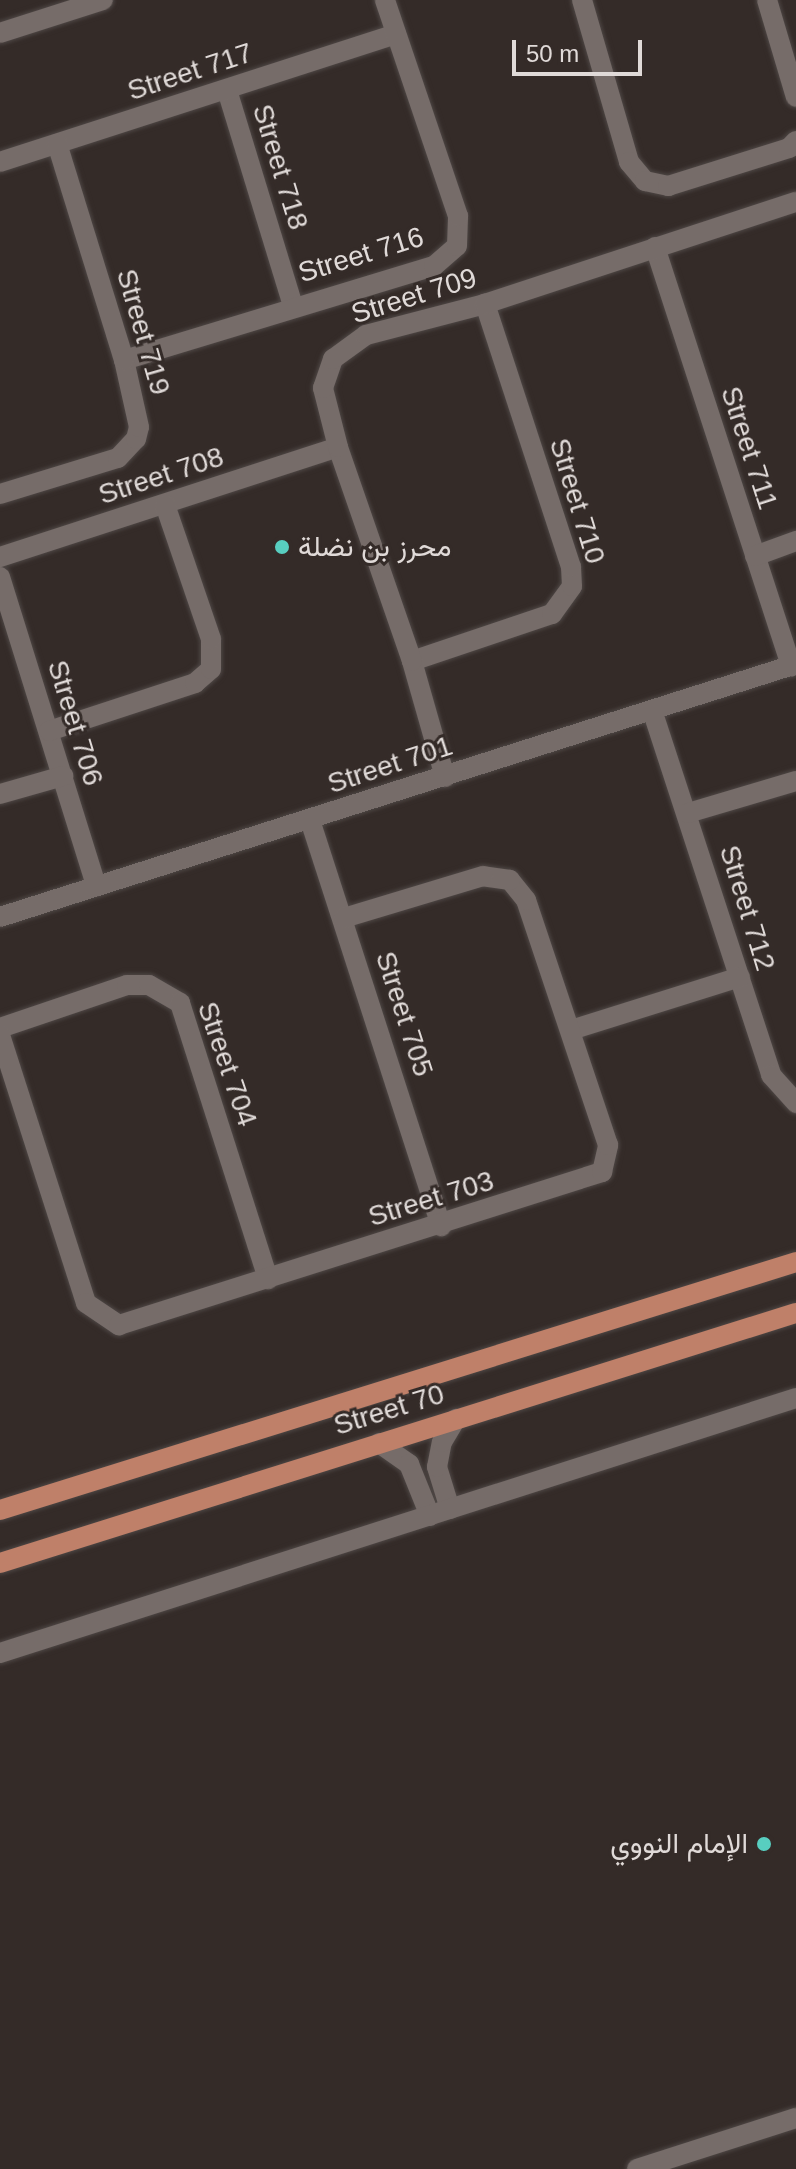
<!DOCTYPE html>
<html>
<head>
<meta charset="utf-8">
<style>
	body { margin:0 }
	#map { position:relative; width:796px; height:2169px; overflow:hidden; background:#342b28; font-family:Arial,Vazirmatn,sans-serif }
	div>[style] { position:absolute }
	.roads { filter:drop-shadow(0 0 2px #4e4745) drop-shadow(0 0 2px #4e4745) }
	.minor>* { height:20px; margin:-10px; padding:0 10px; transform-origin:10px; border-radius:10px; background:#766c69 }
	.major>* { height:20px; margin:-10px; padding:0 10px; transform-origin:10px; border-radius:10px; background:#bf8069 }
	.dots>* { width:22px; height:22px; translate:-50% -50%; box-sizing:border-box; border:4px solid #342b28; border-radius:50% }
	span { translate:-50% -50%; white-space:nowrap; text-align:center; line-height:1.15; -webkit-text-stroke:6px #342b28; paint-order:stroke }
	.street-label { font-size:28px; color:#e0dad8 }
	.poi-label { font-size:28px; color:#e0dad8 }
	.left { translate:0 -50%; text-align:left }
	.right { translate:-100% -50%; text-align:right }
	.scale { position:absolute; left:512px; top:40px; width:130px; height:36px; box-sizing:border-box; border:4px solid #e0dad8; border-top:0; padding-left:10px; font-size:24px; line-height:28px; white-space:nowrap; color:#e0dad8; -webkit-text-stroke:6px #342b28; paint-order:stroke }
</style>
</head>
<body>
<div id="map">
	<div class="roads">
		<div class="minor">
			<i style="left:582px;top:0;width:169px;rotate:73.8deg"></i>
			<i style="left:629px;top:162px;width:25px;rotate:50deg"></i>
			<i style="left:645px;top:181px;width:24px;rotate:12deg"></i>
			<i style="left:668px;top:186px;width:127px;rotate:-17.4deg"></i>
			<i style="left:789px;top:148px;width:10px;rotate:-45deg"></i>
			<i style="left:767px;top:0;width:101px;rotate:73.4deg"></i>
			<i style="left:0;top:33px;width:108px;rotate:-17.8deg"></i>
			<i style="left:227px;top:90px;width:226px;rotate:73deg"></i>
			<i style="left:0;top:162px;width:416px;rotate:-17.9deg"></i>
			<i style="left:655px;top:247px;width:441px;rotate:72deg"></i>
			<i style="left:124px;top:360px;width:324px;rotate:-16.9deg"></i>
			<i style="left:434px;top:266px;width:30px;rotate:-41deg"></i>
			<i style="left:457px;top:246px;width:30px;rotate:-88deg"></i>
			<i style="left:458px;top:216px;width:228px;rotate:-108.7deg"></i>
			<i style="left:0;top:494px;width:123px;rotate:-17deg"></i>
			<i style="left:118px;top:458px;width:26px;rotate:-47deg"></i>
			<i style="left:136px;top:439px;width:12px;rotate:-76deg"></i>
			<i style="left:139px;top:427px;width:69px;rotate:-102.6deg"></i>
			<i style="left:124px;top:360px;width:226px;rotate:-107.2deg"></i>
			<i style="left:755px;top:556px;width:44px;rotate:-20.1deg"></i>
			<i style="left:0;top:557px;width:355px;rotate:-18deg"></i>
			<i style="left:0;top:577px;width:324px;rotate:72.7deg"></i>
			<i style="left:412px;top:661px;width:148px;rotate:-18.6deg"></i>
			<i style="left:552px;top:614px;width:34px;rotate:-54deg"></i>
			<i style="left:572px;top:586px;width:19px;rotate:-93deg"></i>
			<i style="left:571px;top:567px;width:277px;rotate:-108.1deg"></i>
			<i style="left:653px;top:713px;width:381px;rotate:71.9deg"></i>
			<i style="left:771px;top:1075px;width:38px;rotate:48deg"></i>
			<i style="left:49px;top:731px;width:154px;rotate:-18.2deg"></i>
			<i style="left:195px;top:683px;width:21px;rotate:-41deg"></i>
			<i style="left:211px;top:669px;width:30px;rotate:-90deg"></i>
			<i style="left:211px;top:639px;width:142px;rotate:-108.9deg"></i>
			<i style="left:445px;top:777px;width:121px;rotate:-105.9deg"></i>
			<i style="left:412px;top:661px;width:226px;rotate:-109.1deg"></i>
			<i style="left:338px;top:447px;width:61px;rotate:-104.3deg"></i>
			<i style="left:323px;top:388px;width:31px;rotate:-71deg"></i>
			<i style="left:333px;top:359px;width:41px;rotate:-36deg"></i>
			<i style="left:366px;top:335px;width:123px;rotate:-14.6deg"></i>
			<i style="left:485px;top:304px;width:327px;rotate:-18.2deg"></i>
			<i style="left:0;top:794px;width:66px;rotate:-15.9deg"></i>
			<i style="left:688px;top:813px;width:113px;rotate:-16.5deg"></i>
			<i style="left:310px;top:820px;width:427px;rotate:72.1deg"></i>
			<i style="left:0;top:917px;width:835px;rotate:-17.63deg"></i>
			<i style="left:0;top:1028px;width:134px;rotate:-18.7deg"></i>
			<i style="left:127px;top:985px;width:22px"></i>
			<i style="left:149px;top:985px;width:36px;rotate:30deg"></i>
			<i style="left:180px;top:1003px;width:290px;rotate:72.3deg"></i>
			<i style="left:571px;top:1030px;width:177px;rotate:-17.4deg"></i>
			<i style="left:0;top:1035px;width:281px;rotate:72.2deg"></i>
			<i style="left:86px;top:1303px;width:40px;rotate:34deg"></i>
			<i style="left:119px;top:1325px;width:507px;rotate:-17.58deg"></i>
			<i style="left:602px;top:1172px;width:28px;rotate:-77deg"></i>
			<i style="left:608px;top:1145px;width:258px;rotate:-108.5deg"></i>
			<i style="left:526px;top:900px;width:26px;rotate:-129deg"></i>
			<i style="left:510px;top:880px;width:27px;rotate:-172deg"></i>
			<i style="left:483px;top:876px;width:145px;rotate:163.2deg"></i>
			<i style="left:379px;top:1443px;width:37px;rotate:35deg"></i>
			<i style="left:409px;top:1464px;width:56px;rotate:68deg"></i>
			<i style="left:450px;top:1509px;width:44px;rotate:-107.2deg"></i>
			<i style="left:437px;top:1467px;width:25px;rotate:-79deg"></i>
			<i style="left:442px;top:1442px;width:27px;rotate:-59deg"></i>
			<i style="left:0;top:1653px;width:836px;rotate:-17.76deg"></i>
			<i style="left:637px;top:2169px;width:167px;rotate:-17.8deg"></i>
		</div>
		<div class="major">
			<i style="left:0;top:1510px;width:834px;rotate:-17.3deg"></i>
			<i style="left:0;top:1563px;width:834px;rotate:-17.44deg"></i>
		</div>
	</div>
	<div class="dots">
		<i style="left:282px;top:547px;background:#58cec0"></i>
		<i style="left:764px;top:1844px;background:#58cec0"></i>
	</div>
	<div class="street-label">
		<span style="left:190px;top:72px;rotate:-18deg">Street 717</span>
		<span style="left:280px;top:167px;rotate:73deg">Street 718</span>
		<span style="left:361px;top:255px;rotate:-17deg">Street 716</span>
		<span style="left:414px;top:296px;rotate:-17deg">Street 709</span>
		<span style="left:143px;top:332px;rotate:74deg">Street 719</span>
		<span style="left:749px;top:448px;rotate:72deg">Street 711</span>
		<span style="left:161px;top:476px;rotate:-18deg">Street 708</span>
		<span style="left:577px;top:501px;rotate:73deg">Street 710</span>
		<span style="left:75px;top:723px;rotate:73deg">Street 706</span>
		<span style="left:390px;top:765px;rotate:-18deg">Street 701</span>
		<span style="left:747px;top:908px;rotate:73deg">Street 712</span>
		<span style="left:404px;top:1014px;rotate:72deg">Street 705</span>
		<span style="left:227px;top:1064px;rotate:71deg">Street 704</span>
		<span style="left:431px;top:1199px;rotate:-17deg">Street 703</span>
		<span style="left:389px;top:1410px;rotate:-17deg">Street 70</span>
	</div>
	<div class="poi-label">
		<span class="left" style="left:298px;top:547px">محرز بن نضلة</span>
		<span class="right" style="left:748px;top:1844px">الإمام النووي</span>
	</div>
	<div class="scale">50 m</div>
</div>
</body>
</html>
